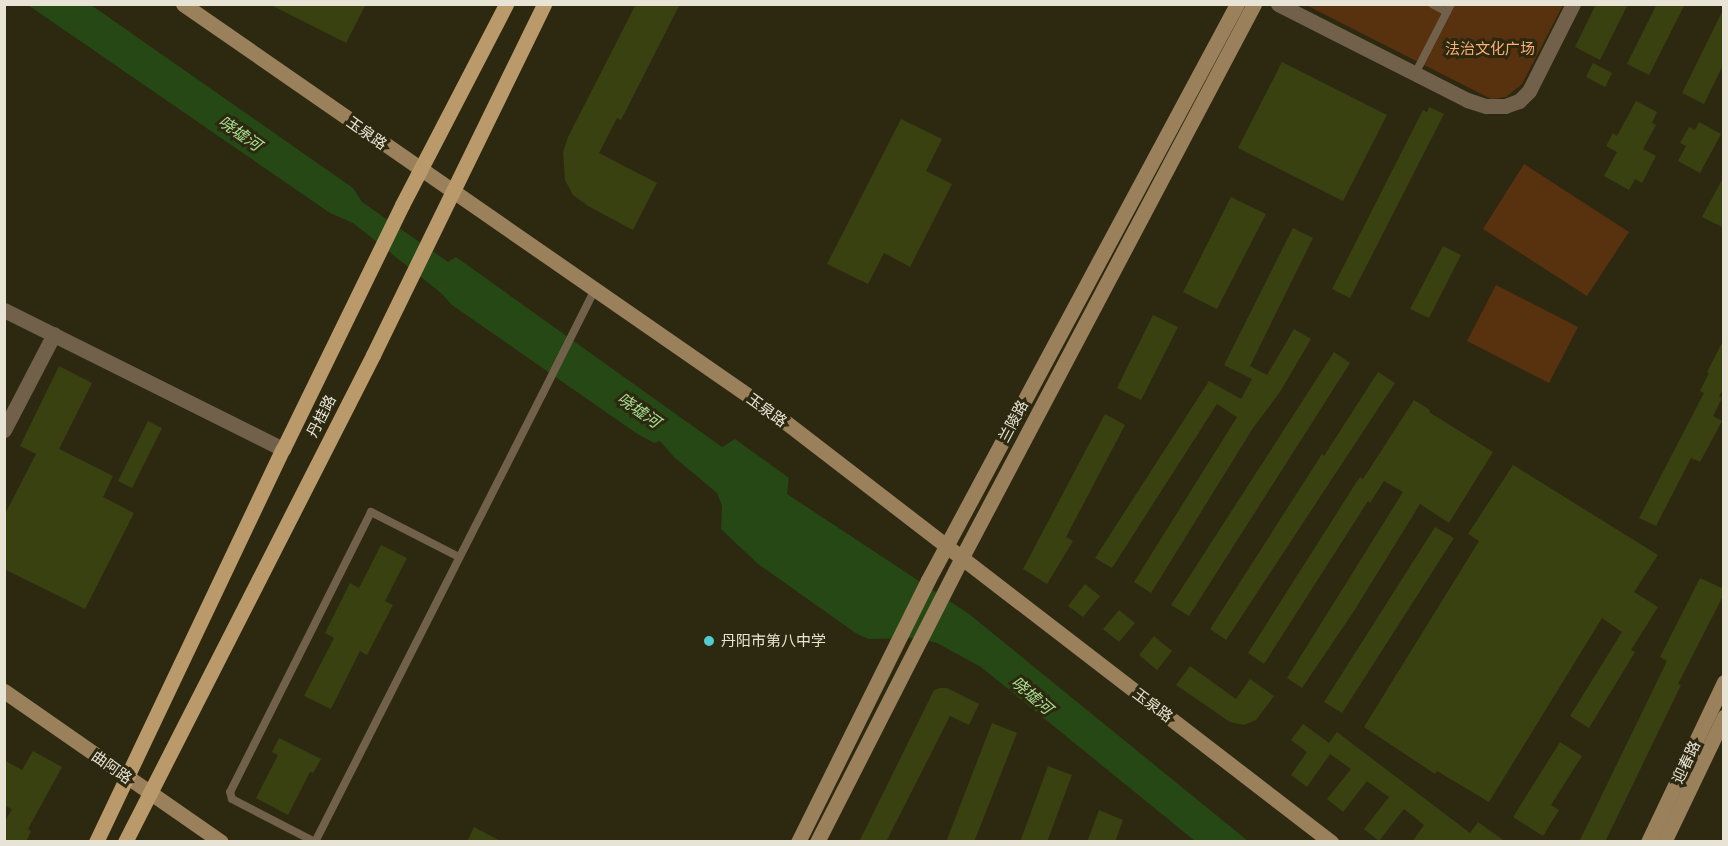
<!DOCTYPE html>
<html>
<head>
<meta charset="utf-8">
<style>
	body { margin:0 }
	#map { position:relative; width:1728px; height:846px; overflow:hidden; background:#2d2810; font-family:"Open Sans","Noto Sans SC",sans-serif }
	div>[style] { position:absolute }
	.green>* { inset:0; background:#58310f }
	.water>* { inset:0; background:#254815 }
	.building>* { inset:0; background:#3a4110 }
	.lane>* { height:8px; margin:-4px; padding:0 4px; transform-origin:4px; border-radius:4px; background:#71614a }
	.street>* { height:15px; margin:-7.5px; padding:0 7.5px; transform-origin:7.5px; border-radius:7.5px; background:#71614a }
	.secondary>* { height:15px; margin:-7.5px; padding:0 7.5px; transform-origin:7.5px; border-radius:7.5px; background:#9a815c }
	.primary>* { height:15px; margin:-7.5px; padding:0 7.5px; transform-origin:7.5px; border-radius:7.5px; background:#ba9a6a }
	.dots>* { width:16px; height:16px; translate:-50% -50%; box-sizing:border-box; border:3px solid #2d2810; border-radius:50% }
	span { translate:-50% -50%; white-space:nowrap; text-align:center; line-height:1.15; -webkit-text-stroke:6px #2d2810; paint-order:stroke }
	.park-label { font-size:15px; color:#feb075 }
	.street-label { font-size:15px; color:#e7e4d5 }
	.poi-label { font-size:15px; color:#e7e4d5 }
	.left { translate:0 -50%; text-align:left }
	.water-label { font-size:16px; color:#a9e093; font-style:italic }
	.frame { position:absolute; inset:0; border:6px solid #e7e4d5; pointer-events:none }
</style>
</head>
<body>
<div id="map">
	<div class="green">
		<i style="clip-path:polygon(1306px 5px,1563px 5px,1522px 84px,1506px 97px,1491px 99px)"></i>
		<i style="clip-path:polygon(1524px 164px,1629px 232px,1587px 296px,1483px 229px)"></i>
		<i style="clip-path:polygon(1496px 285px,1578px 327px,1549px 383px,1467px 341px)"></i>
	</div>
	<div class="water">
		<i style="clip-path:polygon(28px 5px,91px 5px,353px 188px,362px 202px,448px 262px,456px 257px,722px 447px,735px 439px,789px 478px,787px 494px,969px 614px,1248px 841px,1195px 841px,981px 667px,937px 643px,917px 638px,869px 639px,857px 634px,758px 564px,721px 529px,722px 506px,717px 493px,674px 457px,660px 441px,654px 443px,636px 433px,452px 305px,441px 293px,353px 223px,330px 213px)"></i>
	</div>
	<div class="building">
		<i style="clip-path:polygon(269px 4px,366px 4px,346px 43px)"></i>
		<i style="clip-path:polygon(636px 4px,680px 4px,621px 120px,617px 118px,599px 153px,657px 183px,633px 230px,588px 206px,573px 195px,565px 180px,563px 152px,568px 137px)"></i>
		<i style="clip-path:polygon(1596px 4px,1628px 4px,1600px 60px,1575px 47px)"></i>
		<i style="clip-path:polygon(1657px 4px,1685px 4px,1649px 75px,1627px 64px)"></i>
		<i style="clip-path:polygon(1724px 8px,1724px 63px,1704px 104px,1682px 93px)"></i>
		<i style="clip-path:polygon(1282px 62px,1387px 115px,1343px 201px,1238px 148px)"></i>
		<i style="clip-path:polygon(1593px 63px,1612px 73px,1605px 87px,1586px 77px)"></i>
		<i style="clip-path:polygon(1636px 101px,1657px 112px,1652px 123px,1656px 125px,1643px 149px,1656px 156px,1642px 183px,1635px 179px,1629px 190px,1604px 176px,1617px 152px,1606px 146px,1613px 133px,1617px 136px)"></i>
		<i style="clip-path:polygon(1429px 107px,1444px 114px,1350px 298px,1332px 289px,1423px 110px,1427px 112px)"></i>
		<i style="clip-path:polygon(901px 119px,942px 139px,926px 171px,952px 184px,910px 267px,884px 253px,868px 284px,827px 264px)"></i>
		<i style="clip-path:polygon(1699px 122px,1721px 134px,1700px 173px,1678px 161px,1686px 146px,1680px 143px,1689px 127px,1695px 130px)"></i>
		<i style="clip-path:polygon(1724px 176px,1724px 228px,1702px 217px)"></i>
		<i style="clip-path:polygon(1231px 197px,1266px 214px,1217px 309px,1183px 292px)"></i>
		<i style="clip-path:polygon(1293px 228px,1313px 238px,1250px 366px,1267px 375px,1294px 329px,1311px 339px,1280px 392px,1253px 428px,1151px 593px,1134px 582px,1237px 417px,1217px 404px,1112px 568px,1095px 558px,1209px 381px,1241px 399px,1252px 379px,1224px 365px)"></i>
		<i style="clip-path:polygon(1443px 246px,1461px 255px,1429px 318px,1410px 309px)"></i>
		<i style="clip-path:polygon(1153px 315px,1178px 327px,1141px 400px,1117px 388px)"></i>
		<i style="clip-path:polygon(1724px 339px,1724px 388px,1719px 396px,1722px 398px,1713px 416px,1722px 421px,1700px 462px,1691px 458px,1656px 526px,1639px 518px,1704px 393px,1700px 391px,1709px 373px,1707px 372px)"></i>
		<i style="clip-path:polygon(1334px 352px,1350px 363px,1189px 616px,1171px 605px)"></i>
		<i style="clip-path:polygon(59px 366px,92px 383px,59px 449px,113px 476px,103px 497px,134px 513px,85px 609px,4px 569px,4px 516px,36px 454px,20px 446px)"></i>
		<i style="clip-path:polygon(1378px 372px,1395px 383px,1226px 640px,1210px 629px,1322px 454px,1324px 456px)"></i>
		<i style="clip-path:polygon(1414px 400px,1430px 410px,1429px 412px,1493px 452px,1449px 523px,1420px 504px,1354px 611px,1302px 688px,1287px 678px,1403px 492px,1384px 481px,1370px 503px,1368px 501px,1264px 664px,1248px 653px,1354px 486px,1360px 477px,1363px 479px)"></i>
		<i style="clip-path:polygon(1105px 414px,1125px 425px,1066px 537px,1073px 541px,1047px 584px,1023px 569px)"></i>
		<i style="clip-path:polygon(148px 421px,162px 428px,132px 488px,118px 481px)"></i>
		<i style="clip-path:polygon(1513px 465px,1658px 555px,1634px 592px,1658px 607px,1631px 650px,1635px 652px,1589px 728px,1570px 716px,1622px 632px,1602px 618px,1489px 802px,1437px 771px,1435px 774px,1364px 727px,1479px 541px,1468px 534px)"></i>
		<i style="clip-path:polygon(1435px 527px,1454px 538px,1342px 713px,1324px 702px)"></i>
		<i style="clip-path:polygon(381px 545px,407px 558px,385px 601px,393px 605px,367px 655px,360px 651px,331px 709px,304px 696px,334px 638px,325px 633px,350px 583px,359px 588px)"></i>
		<i style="clip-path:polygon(1700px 578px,1724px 589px,1724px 594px,1678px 684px,1681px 685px,1605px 842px,1579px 842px,1667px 661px,1660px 657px)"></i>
		<i style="clip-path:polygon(1085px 584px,1100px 596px,1083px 617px,1068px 606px)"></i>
		<i style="clip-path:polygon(1119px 610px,1135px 623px,1119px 642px,1103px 629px)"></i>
		<i style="clip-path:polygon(1154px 636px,1172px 651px,1157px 670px,1139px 655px)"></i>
		<i style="clip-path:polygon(1190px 666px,1236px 699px,1250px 679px,1274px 696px,1256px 720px,1244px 725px,1230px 722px,1176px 685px)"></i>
		<i style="clip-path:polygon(940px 688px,947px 688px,979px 704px,969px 725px,950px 716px,886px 842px,859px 842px,934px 690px)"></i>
		<i style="clip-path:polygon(992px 723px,1017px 733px,974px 842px,946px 842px)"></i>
		<i style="clip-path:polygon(1303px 724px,1329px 743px,1337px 732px,1470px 833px,1478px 822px,1506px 842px,1412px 842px,1424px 825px,1404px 809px,1379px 841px,1364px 829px,1389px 797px,1367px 781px,1343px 812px,1327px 799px,1351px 769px,1330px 754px,1307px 787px,1291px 775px,1307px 752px,1291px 740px)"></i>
		<i style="clip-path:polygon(279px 738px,321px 759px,313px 773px,310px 772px,288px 815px,256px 798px,278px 755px,272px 752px)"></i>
		<i style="clip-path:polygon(1560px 742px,1582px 756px,1551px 805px,1559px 810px,1543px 836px,1513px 817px)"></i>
		<i style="clip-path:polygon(33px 751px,62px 767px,28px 829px,31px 831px,26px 842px,4px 842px,4px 823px,12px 809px,4px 805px,4px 760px,22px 770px)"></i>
		<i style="clip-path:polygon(1048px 766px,1072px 775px,1047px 842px,1020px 842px)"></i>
		<i style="clip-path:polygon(1099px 810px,1123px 820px,1115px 842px,1087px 842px)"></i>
		<i style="clip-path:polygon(474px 827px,502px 842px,467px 842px)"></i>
	</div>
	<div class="lane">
		<i style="left:1432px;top:4px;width:17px;rotate:28deg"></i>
		<i style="left:1416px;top:72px;width:76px;rotate:-62.8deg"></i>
		<i style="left:459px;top:557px;width:99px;rotate:-152.9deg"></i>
		<i style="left:371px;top:512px;width:313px;rotate:116.7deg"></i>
		<i style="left:230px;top:792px;width:7px;rotate:74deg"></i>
		<i style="left:232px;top:799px;width:93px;rotate:27.4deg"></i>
		<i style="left:315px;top:842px;width:501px;rotate:-63.08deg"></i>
		<i style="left:542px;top:395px;width:116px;rotate:-63.4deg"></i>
	</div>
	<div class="street">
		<i style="left:1278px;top:4px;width:212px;rotate:26.9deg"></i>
		<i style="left:1467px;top:100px;width:20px;rotate:18deg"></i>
		<i style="left:1486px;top:106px;width:19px"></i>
		<i style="left:1505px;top:106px;width:15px;rotate:-20deg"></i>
		<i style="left:1519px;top:101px;width:14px;rotate:-45deg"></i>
		<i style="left:1529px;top:91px;width:97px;rotate:-63.2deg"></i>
		<i style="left:4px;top:310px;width:312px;rotate:26.5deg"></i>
		<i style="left:4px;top:430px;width:108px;rotate:-62.5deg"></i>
	</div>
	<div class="secondary">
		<i style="left:183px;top:4px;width:720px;rotate:34.71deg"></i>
		<i style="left:775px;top:414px;width:702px;rotate:37.59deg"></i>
		<i style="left:4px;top:691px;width:264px;rotate:34.8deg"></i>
		<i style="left:798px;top:842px;width:292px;rotate:-63.6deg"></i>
		<i style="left:928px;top:580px;width:654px;rotate:-61.79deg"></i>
		<i style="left:817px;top:842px;width:318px;rotate:-63deg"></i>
		<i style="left:961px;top:559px;width:628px;rotate:-62.17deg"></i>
		<i style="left:1648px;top:842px;width:177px;rotate:-64.6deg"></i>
		<i style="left:1664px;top:842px;width:139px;rotate:-64.4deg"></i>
	</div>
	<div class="primary">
		<i style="left:96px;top:842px;width:435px;rotate:-64.6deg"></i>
		<i style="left:283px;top:449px;width:271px;rotate:-64deg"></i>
		<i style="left:402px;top:205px;width:226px;rotate:-62.6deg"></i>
		<i style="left:125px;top:842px;width:547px;rotate:-63.01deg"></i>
		<i style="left:373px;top:355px;width:390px;rotate:-64deg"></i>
	</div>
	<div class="dots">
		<i style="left:709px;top:641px;background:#52cdcf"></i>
	</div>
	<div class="park-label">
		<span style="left:1490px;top:49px">法治文化广场</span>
	</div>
	<div class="street-label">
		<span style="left:367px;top:133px;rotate:35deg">玉泉路</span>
		<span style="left:767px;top:410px;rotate:36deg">玉泉路</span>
		<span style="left:321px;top:416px;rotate:-63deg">丹桂路</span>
		<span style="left:1013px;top:421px;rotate:-62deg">兰陵路</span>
		<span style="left:1153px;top:705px;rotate:37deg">玉泉路</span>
		<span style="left:1686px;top:762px;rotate:-65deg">迎春路</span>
		<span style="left:112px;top:767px;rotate:35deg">曲阿路</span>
	</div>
	<div class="poi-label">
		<span class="left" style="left:721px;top:641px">丹阳市第八中学</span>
	</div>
	<div class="water-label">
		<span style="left:240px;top:133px;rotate:35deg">哓墟河</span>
		<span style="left:639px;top:410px;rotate:35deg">哓墟河</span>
		<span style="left:1032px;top:695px;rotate:41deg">哓墟河</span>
	</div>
	<div class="frame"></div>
</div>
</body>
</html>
